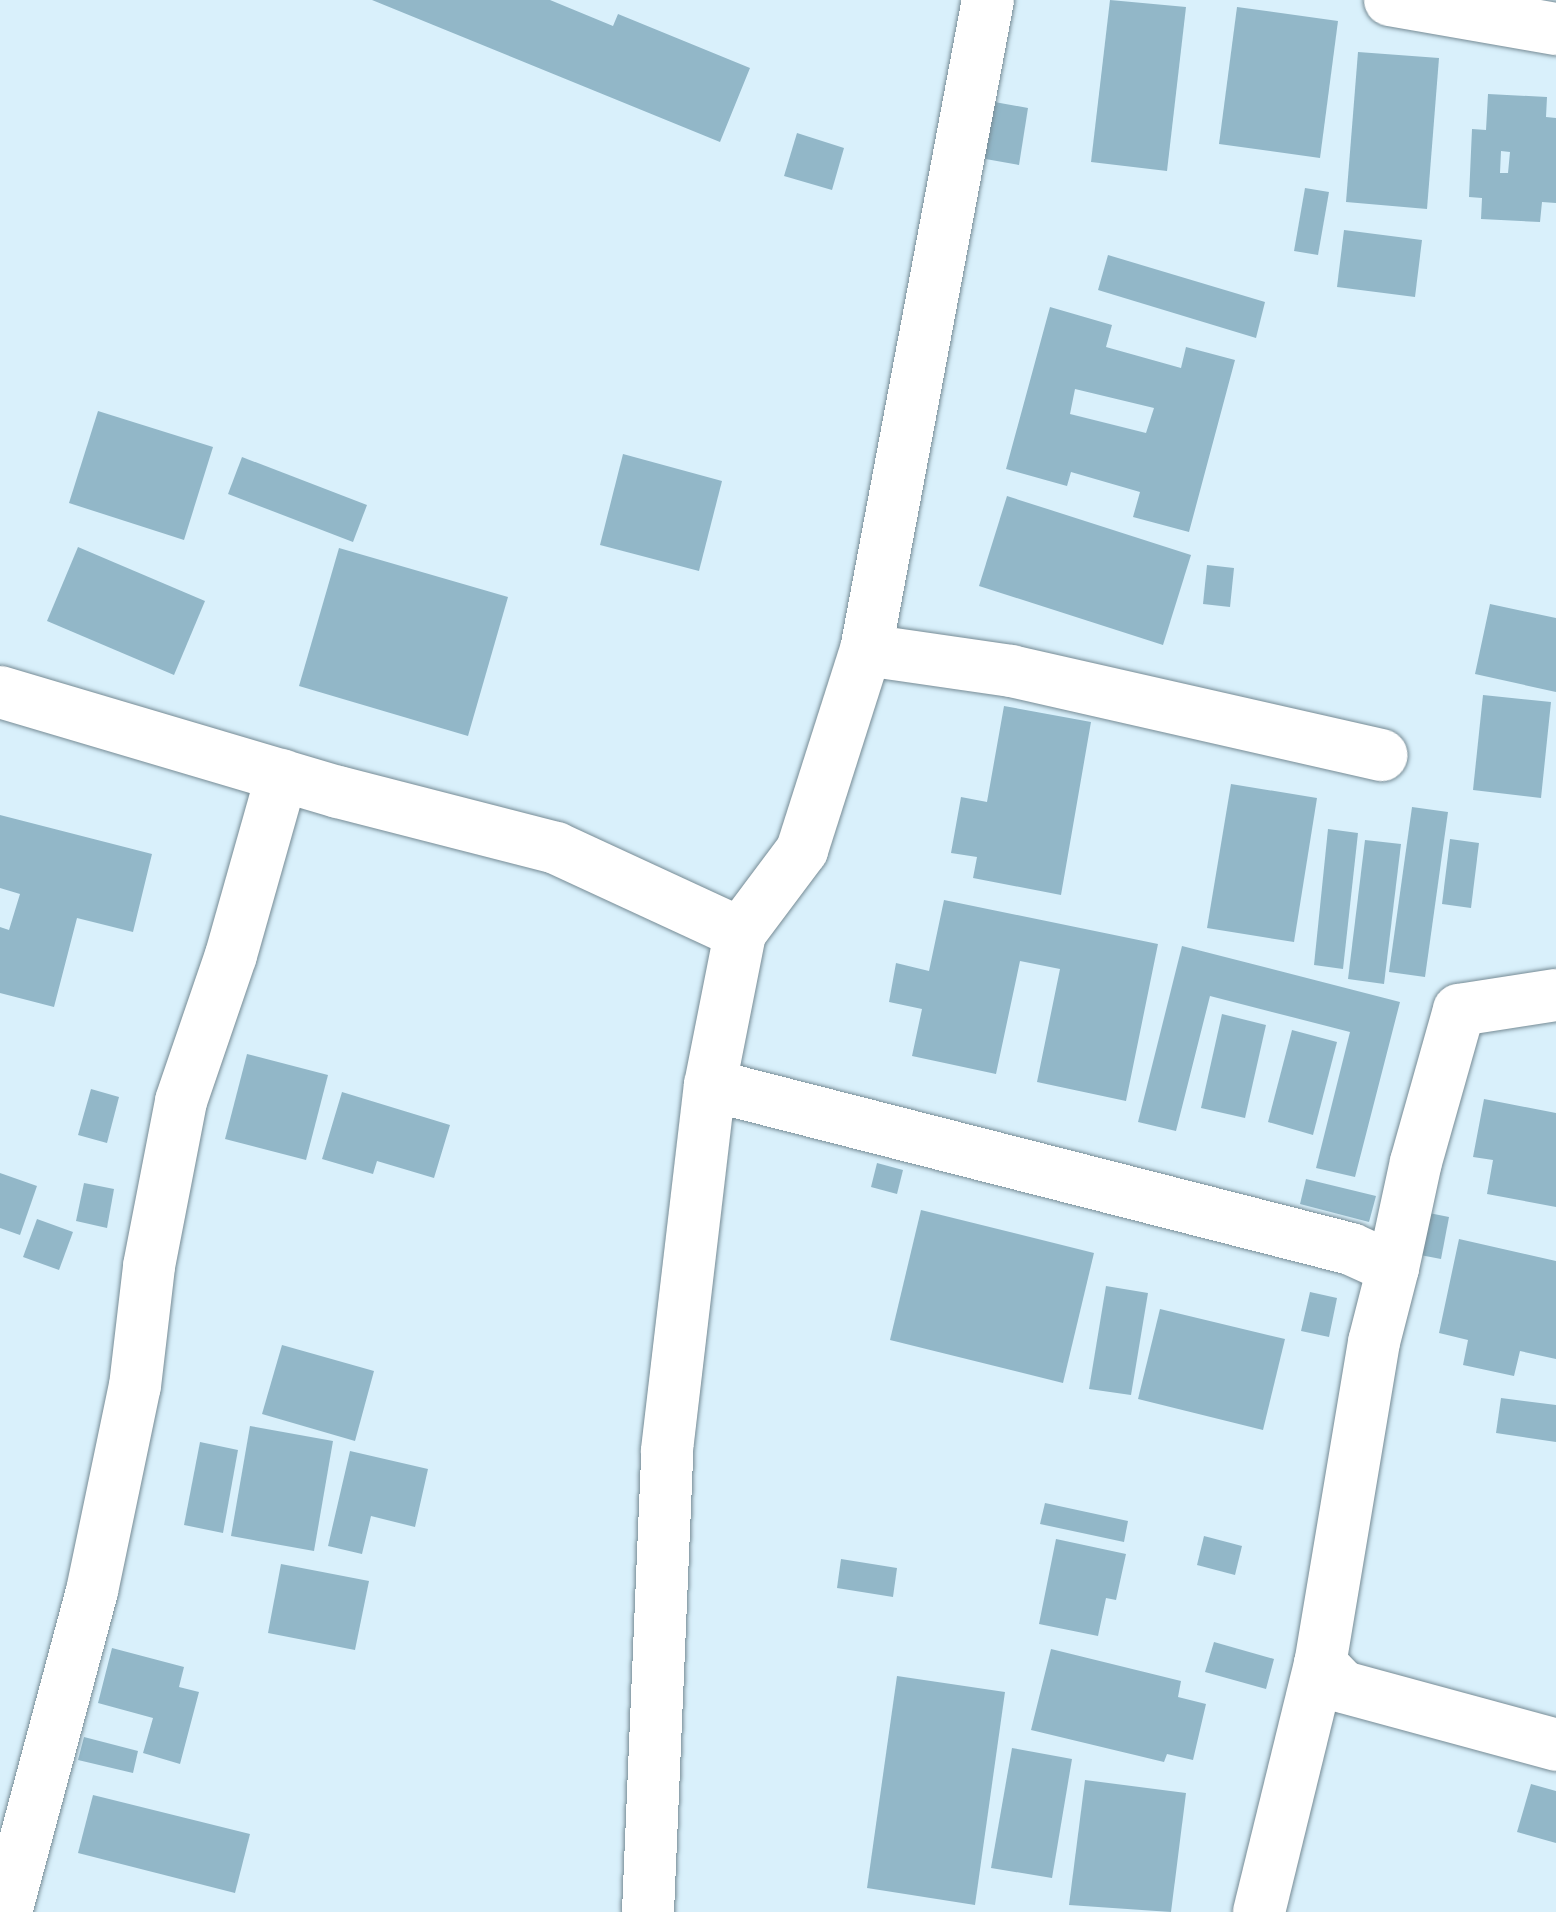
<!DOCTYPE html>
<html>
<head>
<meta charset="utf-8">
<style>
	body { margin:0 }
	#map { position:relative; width:1556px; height:1912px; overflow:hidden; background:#d9f0fb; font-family:Literata,serif }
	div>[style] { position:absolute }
	.building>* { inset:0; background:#92b7c8 }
	.roads { filter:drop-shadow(0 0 2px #768b95) drop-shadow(0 0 2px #768b95) }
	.minor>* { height:52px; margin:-26px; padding:0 26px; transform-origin:26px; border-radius:26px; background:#fff }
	span { translate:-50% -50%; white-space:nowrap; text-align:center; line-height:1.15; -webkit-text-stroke:10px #f1faff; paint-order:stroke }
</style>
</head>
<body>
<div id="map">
	<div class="building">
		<i style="clip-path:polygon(372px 0,550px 0,613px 26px,618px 14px,750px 68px,720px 142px)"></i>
		<i style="clip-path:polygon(1110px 0,1186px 7px,1167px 171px,1091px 162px)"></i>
		<i style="clip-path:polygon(1237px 7px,1338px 21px,1320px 158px,1219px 144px)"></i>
		<i style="clip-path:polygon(1358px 52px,1439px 58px,1427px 209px,1346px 202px)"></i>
		<i style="clip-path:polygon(evenodd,1488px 94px,1547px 97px,1546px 117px,1556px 118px,1556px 203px,1542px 202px,1540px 222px,1481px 219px,1482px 198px,1469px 197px,1472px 129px,1486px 130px,1488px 94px,1501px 151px,1510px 152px,1508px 173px,1500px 173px,1501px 151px)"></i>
		<i style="clip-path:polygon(989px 101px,1028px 108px,1019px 165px,980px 158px)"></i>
		<i style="clip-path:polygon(797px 133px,844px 148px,832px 190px,784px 176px)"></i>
		<i style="clip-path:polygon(1305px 188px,1329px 192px,1318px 255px,1294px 251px)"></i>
		<i style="clip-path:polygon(1344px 230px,1422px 240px,1415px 297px,1337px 287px)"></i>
		<i style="clip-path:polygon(1108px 255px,1265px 302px,1256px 338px,1098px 290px)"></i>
		<i style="clip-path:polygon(evenodd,1050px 307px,1112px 325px,1106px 347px,1181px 368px,1186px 347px,1235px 360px,1189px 532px,1133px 517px,1140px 492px,1071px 472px,1067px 486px,1006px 469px,1050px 307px,1075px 389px,1154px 408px,1146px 433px,1070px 414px,1075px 389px)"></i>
		<i style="clip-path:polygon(98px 411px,213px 447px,184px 540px,69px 503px)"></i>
		<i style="clip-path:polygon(623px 454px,722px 481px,699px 571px,600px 545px)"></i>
		<i style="clip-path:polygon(242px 457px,367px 505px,353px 542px,228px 494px)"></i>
		<i style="clip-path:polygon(1007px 496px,1191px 555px,1163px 645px,979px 586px)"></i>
		<i style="clip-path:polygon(78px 547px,205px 601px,174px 675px,47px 621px)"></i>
		<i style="clip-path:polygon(339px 548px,508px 597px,468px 736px,299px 686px)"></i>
		<i style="clip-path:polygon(1207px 565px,1234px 568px,1230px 607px,1203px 604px)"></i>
		<i style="clip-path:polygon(1490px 604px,1556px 618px,1556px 692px,1475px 674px)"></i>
		<i style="clip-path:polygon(1483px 695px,1551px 702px,1541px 798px,1473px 790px)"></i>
		<i style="clip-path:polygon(1004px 706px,1091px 722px,1061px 895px,973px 878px,977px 857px,951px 853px,961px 797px,987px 802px)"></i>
		<i style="clip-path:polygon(1231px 784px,1317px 798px,1294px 942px,1207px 928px)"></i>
		<i style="clip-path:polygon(1412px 807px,1448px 812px,1425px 977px,1389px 972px)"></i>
		<i style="clip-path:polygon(0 815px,152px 854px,133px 932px,77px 918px,54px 1007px,0 993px,0 927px,9px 930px,20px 894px,0 888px)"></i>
		<i style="clip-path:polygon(1328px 829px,1358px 833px,1343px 969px,1314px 965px)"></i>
		<i style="clip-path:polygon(1450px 839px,1479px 843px,1471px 908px,1442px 904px)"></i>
		<i style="clip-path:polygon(1365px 840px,1401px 844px,1384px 984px,1348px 979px)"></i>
		<i style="clip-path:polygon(944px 900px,1158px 944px,1126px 1101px,1037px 1082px,1060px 969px,1020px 961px,996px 1074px,912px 1056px,922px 1009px,889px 1002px,896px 963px,929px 971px)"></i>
		<i style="clip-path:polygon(1182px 946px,1400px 1002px,1355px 1177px,1316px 1168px,1350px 1032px,1210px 996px,1176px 1131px,1138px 1122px)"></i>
		<i style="clip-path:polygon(1222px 1014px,1266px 1025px,1245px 1118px,1201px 1108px)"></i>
		<i style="clip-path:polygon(1292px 1030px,1337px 1042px,1313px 1135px,1268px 1122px)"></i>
		<i style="clip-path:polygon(247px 1054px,328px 1075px,306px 1160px,225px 1139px)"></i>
		<i style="clip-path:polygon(91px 1089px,119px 1097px,107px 1143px,78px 1135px)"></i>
		<i style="clip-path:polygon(342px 1092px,450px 1125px,434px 1178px,377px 1161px,373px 1174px,322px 1159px)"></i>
		<i style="clip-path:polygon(1484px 1099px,1556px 1113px,1556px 1207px,1487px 1194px,1493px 1160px,1473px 1157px)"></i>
		<i style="clip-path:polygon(877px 1163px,903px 1170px,897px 1194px,871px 1187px)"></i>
		<i style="clip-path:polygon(0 1173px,37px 1186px,20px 1235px,0 1228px)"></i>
		<i style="clip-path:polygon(1306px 1179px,1376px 1196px,1369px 1222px,1300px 1204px)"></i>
		<i style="clip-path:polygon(84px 1183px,114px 1189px,107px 1228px,76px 1221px)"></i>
		<i style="clip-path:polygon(921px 1210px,1094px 1253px,1063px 1383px,890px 1340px)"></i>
		<i style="clip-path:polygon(1424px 1212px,1449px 1217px,1441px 1259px,1415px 1254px)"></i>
		<i style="clip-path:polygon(37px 1219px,73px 1232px,59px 1270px,23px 1257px)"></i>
		<i style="clip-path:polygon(1459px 1239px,1556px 1261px,1556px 1359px,1520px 1351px,1514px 1376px,1463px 1365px,1468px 1340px,1439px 1333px)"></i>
		<i style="clip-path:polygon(1106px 1286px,1148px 1293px,1131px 1395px,1089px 1389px)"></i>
		<i style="clip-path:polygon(1310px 1292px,1337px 1298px,1329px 1337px,1301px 1331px)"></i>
		<i style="clip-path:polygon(1160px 1309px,1285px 1339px,1263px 1430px,1138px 1399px)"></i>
		<i style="clip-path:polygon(282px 1345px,374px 1371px,355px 1441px,262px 1414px)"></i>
		<i style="clip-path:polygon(1501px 1398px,1556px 1405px,1556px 1442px,1496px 1433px)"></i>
		<i style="clip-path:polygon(250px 1426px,333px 1441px,314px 1551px,231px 1536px)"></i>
		<i style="clip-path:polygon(200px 1442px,238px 1450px,223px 1533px,184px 1525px)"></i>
		<i style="clip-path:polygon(350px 1451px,428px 1469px,415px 1527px,371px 1516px,362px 1554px,328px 1546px)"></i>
		<i style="clip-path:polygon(1045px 1503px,1128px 1521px,1124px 1542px,1040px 1524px)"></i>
		<i style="clip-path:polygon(1204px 1536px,1242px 1546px,1235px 1575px,1197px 1565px)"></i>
		<i style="clip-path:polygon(1056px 1539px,1126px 1554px,1116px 1600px,1106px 1598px,1098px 1636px,1039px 1624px)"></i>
		<i style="clip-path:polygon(841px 1559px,897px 1568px,893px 1597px,837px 1588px)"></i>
		<i style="clip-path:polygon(281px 1564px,369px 1581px,355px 1650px,268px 1633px)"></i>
		<i style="clip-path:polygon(1214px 1642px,1274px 1659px,1266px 1689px,1205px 1672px)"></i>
		<i style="clip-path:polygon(112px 1648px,184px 1667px,179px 1687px,199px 1692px,180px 1764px,143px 1753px,153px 1718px,98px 1703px)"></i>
		<i style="clip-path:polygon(1051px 1649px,1181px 1681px,1178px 1697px,1206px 1704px,1193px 1760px,1167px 1754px,1164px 1762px,1031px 1730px)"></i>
		<i style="clip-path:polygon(897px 1676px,1005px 1692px,975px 1905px,867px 1888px)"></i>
		<i style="clip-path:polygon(84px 1737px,138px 1751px,133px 1773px,78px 1760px)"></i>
		<i style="clip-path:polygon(1012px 1748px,1072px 1759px,1052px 1878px,991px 1868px)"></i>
		<i style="clip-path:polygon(1085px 1780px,1186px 1793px,1171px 1912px,1069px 1905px)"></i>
		<i style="clip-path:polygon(1531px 1784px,1556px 1791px,1556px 1843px,1517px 1832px)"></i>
		<i style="clip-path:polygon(93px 1795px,250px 1834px,235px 1893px,78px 1853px)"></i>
	</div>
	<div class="roads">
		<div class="minor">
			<i style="left:1390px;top:0;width:169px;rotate:9.9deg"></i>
			<i style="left:866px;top:650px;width:147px;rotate:8.2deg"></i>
			<i style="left:1011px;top:671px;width:380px;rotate:12.8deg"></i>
			<i style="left:0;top:692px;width:352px;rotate:16.5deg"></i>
			<i style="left:338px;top:792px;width:225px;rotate:14.4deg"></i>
			<i style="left:556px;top:848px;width:203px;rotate:24.8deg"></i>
			<i style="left:710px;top:1085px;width:662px;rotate:14.35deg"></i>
			<i style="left:1351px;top:1249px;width:46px;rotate:24.3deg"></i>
			<i style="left:1393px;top:1268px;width:76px;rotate:104.4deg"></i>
			<i style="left:1374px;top:1342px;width:326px;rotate:99.5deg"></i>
			<i style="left:1320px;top:1663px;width:33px;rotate:46deg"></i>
			<i style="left:1343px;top:1687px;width:221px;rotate:15.2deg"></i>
			<i style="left:1393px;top:1268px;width:108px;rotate:-77.8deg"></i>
			<i style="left:1416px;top:1162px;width:158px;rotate:-74.2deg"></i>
			<i style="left:1459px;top:1010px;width:98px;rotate:-8.8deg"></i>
			<i style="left:6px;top:1912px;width:332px;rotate:-75deg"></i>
			<i style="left:92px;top:1591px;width:209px;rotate:-78.2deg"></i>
			<i style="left:135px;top:1386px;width:121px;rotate:-83.3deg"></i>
			<i style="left:149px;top:1266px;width:168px;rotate:-79deg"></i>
			<i style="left:181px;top:1101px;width:154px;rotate:-71.1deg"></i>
			<i style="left:231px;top:955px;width:187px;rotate:-74.2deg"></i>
			<i style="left:648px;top:1912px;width:462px;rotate:-87.6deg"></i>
			<i style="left:667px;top:1450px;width:368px;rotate:-83.3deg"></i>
			<i style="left:710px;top:1085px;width:155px;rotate:-78.8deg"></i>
			<i style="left:740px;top:933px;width:104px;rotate:-53.2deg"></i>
			<i style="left:802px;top:850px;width:210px;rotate:-72.3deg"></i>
			<i style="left:866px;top:650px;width:661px;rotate:-79.37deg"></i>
			<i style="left:1259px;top:1912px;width:256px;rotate:-76.2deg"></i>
		</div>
	</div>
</div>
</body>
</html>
